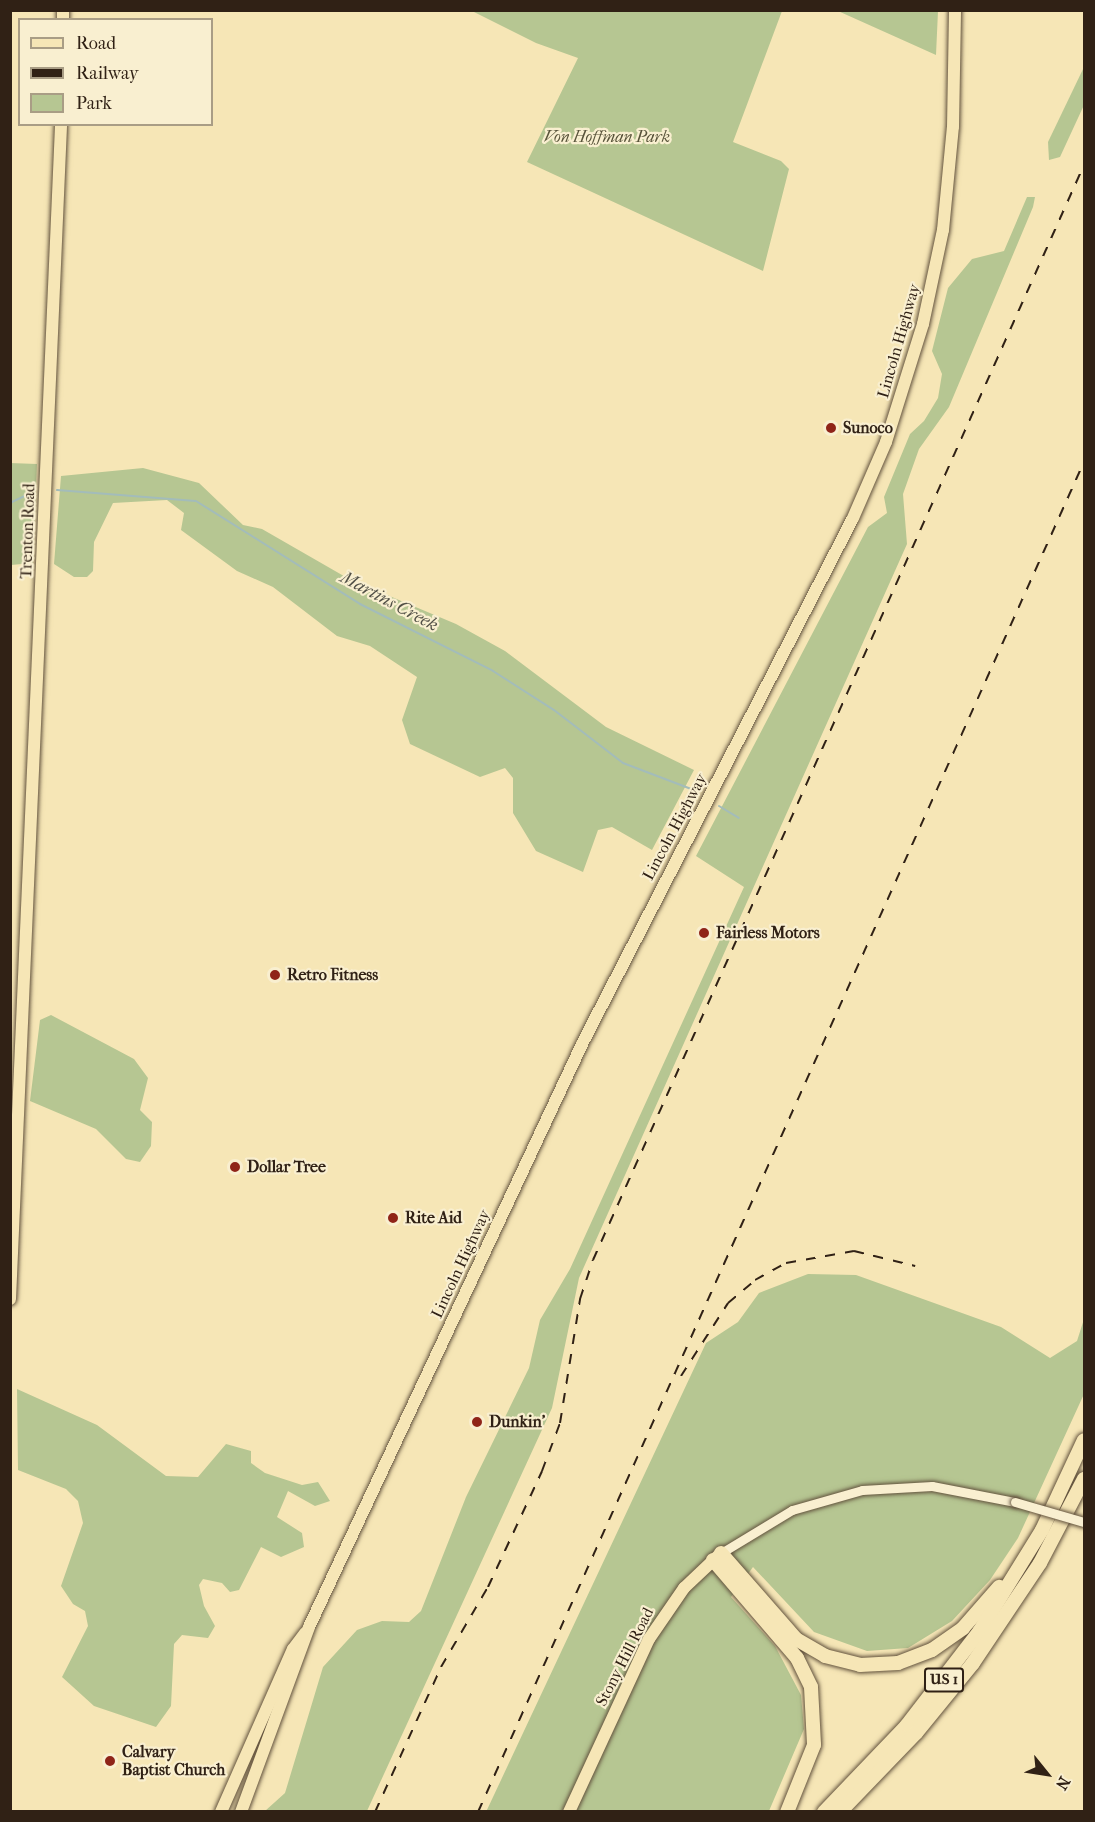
<!DOCTYPE html>
<html>
<head>
<meta charset="utf-8">
<style>
	body { margin:0 }
	#map { position:relative; width:1095px; height:1822px; overflow:hidden; background:#f6e6b6; font-family:"IM FELL French Canon",serif }
	div>[style] { position:absolute }
	.green>* { inset:0; background:#b6c692 }
	.stream>* { height:2px; margin:-1px; padding:0 1px; transform-origin:1px; border-radius:1px; background:#a3bcba }
	.roads { filter:drop-shadow(0 0 2px #62523d) drop-shadow(0 0 2px #62523d) }
	.minor>* { height:9px; margin:-4.5px; padding:0 4.5px; transform-origin:4.5px; border-radius:4.5px; background:#f9efd0 }
	.major>* { height:12px; margin:-6px; padding:0 6px; transform-origin:6px; border-radius:6px; background:#f6e6b6 }
	.highway>* { height:14px; margin:-7px; padding:0 7px; transform-origin:7px; border-radius:7px; background:#f6e6b6 }
	.rail>* { height:2px; margin-top:-1px; transform-origin:0; background:repeating-linear-gradient(90deg,#302115 0 10px,transparent 0 20px) }
	.bridges { filter:drop-shadow(0 0 2px #62523d) drop-shadow(0 0 2px #62523d) }
	.minor-bridge>* { height:9px; margin:-4.5px; padding:0 4.5px; transform-origin:4.5px; border-radius:4.5px; background:#f9efd0 }
	.dots>* { width:16px; height:16px; translate:-50% -50%; box-sizing:border-box; border:3px solid #f9efd0; border-radius:50% }
	span { translate:-50% -50%; white-space:nowrap; text-align:center; line-height:1.15; -webkit-text-stroke:4.5px #f9efd0; paint-order:stroke }
	.shield-label span { padding:2px 4px; background:#f9efd0; border:2px solid; border-radius:4px; -webkit-text-stroke-width:0 }
	.shield-label { font-size:15px; color:#302115; font-weight:700 }
	.park-label { font-size:16px; color:#58533a; font-style:italic }
	.street-label { font-size:16px; color:#302115 }
	.poi-label { font-size:16px; color:#302115; font-weight:700 }
	.left { translate:0 -50%; text-align:left }
	.water-label { font-size:18px; color:#525047; font-style:italic }
	.frame { position:absolute; inset:0; border:12px solid #302115; pointer-events:none }
	.legend { position:absolute; left:18px; top:18px; width:195px; height:108px; box-sizing:border-box; background:#f9efd0; border:2px solid #a99d85; margin:0; padding:8px 10px; list-style:none; font-size:18px; color:#302115 }
	.legend li { display:flex; align-items:center; gap:12px; height:30px }
	.legend b { width:30px; border:2px solid #a99d85 }
	.north { position:absolute; left:1017px; top:1744px; width:60px; height:60px; -webkit-text-stroke:4px #f9efd0; paint-order:stroke; rotate:120deg; font-size:16px; font-weight:700; line-height:24px; text-align:center; color:#302115 }
	.north::after { content:''; display:block; margin:auto; width:21px; height:27px; background:#302115; clip-path:polygon(50% 0,100% 100%,50% 72%,0 100%) }
</style>
</head>
<body>
<div id="map">
	<div class="green">
		<i style="clip-path:polygon(472px 11px,782px 11px,733px 142px,781px 161px,789px 169px,763px 271px,527px 162px,578px 58px,536px 43px)"></i>
		<i style="clip-path:polygon(838px 11px,938px 11px,936px 55px,916px 46px)"></i>
		<i style="clip-path:polygon(1084px 67px,1084px 105px,1060px 157px,1049px 160px,1048px 142px)"></i>
		<i style="clip-path:polygon(1027px 197px,1035px 197px,1033px 207px,949px 407px,919px 449px,903px 494px,907px 544px,579px 1278px,552px 1408px,367px 1811px,265px 1811px,285px 1793px,323px 1667px,357px 1630px,382px 1621px,409px 1622px,421px 1611px,466px 1497px,529px 1368px,540px 1320px,570px 1269px,744px 887px,696px 856px,868px 527px,887px 513px,884px 497px,910px 434px,924px 421px,938px 398px,942px 374px,932px 351px,948px 288px,972px 259px,1004px 251px)"></i>
		<i style="clip-path:polygon(10px 463px,37px 464px,33px 563px,11px 565px)"></i>
		<i style="clip-path:polygon(143px 468px,199px 483px,243px 525px,262px 529px,349px 579px,456px 624px,505px 651px,606px 727px,694px 770px,652px 850px,612px 827px,598px 830px,583px 872px,536px 851px,513px 813px,513px 778px,505px 768px,480px 777px,410px 744px,402px 720px,417px 677px,370px 646px,337px 636px,273px 587px,237px 571px,181px 530px,184px 513px,167px 500px,113px 503px,94px 542px,93px 571px,87px 577px,74px 577px,54px 564px,61px 476px)"></i>
		<i style="clip-path:polygon(51px 1015px,134px 1059px,148px 1078px,140px 1110px,152px 1122px,151px 1146px,140px 1162px,126px 1159px,96px 1129px,30px 1101px,40px 1020px)"></i>
		<i style="clip-path:polygon(808px 1274px,856px 1275px,1001px 1327px,1050px 1358px,1077px 1341px,1084px 1319px,1084px 1394px,1018px 1538px,990px 1580px,952px 1621px,908px 1648px,867px 1651px,814px 1632px,753px 1567px,731px 1597px,775px 1646px,801px 1695px,804px 1729px,769px 1811px,486px 1812px,706px 1343px,738px 1322px,759px 1293px)"></i>
		<i style="clip-path:polygon(17px 1389px,97px 1425px,166px 1476px,198px 1477px,226px 1444px,251px 1451px,251px 1463px,265px 1473px,302px 1485px,318px 1482px,330px 1501px,315px 1506px,288px 1491px,277px 1517px,302px 1533px,304px 1547px,281px 1557px,261px 1547px,239px 1590px,230px 1592px,222px 1583px,203px 1579px,199px 1585px,204px 1606px,215px 1626px,208px 1638px,182px 1635px,174px 1644px,171px 1706px,156px 1727px,94px 1706px,62px 1677px,88px 1626px,85px 1611px,73px 1604px,61px 1586px,83px 1523px,78px 1501px,66px 1489px,18px 1470px)"></i>
	</div>
	<div class="stream">
		<i style="left:57px;top:490px;width:139px;rotate:4.5deg"></i>
		<i style="left:196px;top:501px;width:194px;rotate:32.1deg"></i>
		<i style="left:360px;top:604px;width:149px;rotate:26.7deg"></i>
		<i style="left:493px;top:671px;width:72px;rotate:32.6deg"></i>
		<i style="left:554px;top:710px;width:87px;rotate:37.5deg"></i>
		<i style="left:623px;top:763px;width:73px;rotate:20.9deg"></i>
		<i style="left:10px;top:503px;width:25px;rotate:-26deg"></i>
		<i style="left:719px;top:806px;width:23px;rotate:31deg"></i>
	</div>
	<div class="roads">
		<div class="minor">
			<i style="left:721px;top:1553px;width:83px;rotate:-31.2deg"></i>
			<i style="left:792px;top:1510px;width:73px;rotate:-15.9deg"></i>
			<i style="left:862px;top:1490px;width:70px;rotate:-3.3deg"></i>
			<i style="left:932px;top:1486px;width:85px;rotate:10.9deg"></i>
		</div>
		<div class="major">
			<i style="left:63px;top:20px;width:10px;rotate:-90deg"></i>
			<i style="left:10px;top:1299px;width:1176px;rotate:-87.51deg"></i>
			<i style="left:221px;top:1812px;width:178px;rotate:-66.2deg"></i>
			<i style="left:293px;top:1649px;width:20px;rotate:-53deg"></i>
			<i style="left:241px;top:1812px;width:197px;rotate:-69.8deg"></i>
			<i style="left:309px;top:1627px;width:646px;rotate:-64.9deg"></i>
			<i style="left:583px;top:1042px;width:589px;rotate:-62.74deg"></i>
			<i style="left:853px;top:518px;width:83px;rotate:-66.5deg"></i>
			<i style="left:886px;top:442px;width:124px;rotate:-72.6deg"></i>
			<i style="left:923px;top:324px;width:96px;rotate:-78deg"></i>
			<i style="left:943px;top:230px;width:103px;rotate:-84.5deg"></i>
			<i style="left:953px;top:127px;width:117px;rotate:-89deg"></i>
			<i style="left:569px;top:1812px;width:191px;rotate:-65.2deg"></i>
			<i style="left:649px;top:1639px;width:62px;rotate:-55.5deg"></i>
			<i style="left:684px;top:1588px;width:50px;rotate:-43.4deg"></i>
		</div>
		<div class="highway">
			<i style="left:721px;top:1553px;width:114px;rotate:48.9deg"></i>
			<i style="left:796px;top:1639px;width:34px;rotate:30deg"></i>
			<i style="left:825px;top:1656px;width:36px;rotate:14deg"></i>
			<i style="left:860px;top:1665px;width:38px;rotate:-3deg"></i>
			<i style="left:898px;top:1663px;width:36px;rotate:-21deg"></i>
			<i style="left:932px;top:1650px;width:38px;rotate:-35deg"></i>
			<i style="left:963px;top:1628px;width:55px;rotate:-48.7deg"></i>
			<i style="left:713px;top:1560px;width:129px;rotate:49.4deg"></i>
			<i style="left:797px;top:1658px;width:32px;rotate:64deg"></i>
			<i style="left:811px;top:1687px;width:58px;rotate:87deg"></i>
			<i style="left:814px;top:1745px;width:72px;rotate:111.9deg"></i>
			<i style="left:824px;top:1812px;width:120px;rotate:-46.3deg"></i>
			<i style="left:907px;top:1725px;width:118px;rotate:-52.3deg"></i>
			<i style="left:979px;top:1632px;width:120px;rotate:-58.3deg"></i>
			<i style="left:1042px;top:1530px;width:99px;rotate:-65deg"></i>
			<i style="left:840px;top:1812px;width:110px;rotate:-46.1deg"></i>
			<i style="left:916px;top:1733px;width:90px;rotate:-50.8deg"></i>
			<i style="left:973px;top:1663px;width:120px;rotate:-56.2deg"></i>
			<i style="left:1040px;top:1563px;width:95px;rotate:-62.4deg"></i>
		</div>
	</div>
	<div class="rail">
		<i style="left:681px;top:1376px;width:87px;rotate:-57.2deg"></i>
		<i style="left:728px;top:1303px;width:35px;rotate:-40deg"></i>
		<i style="left:755px;top:1280px;width:35px;rotate:-29deg"></i>
		<i style="left:786px;top:1263px;width:69px;rotate:-10deg"></i>
		<i style="left:854px;top:1251px;width:63px;rotate:13.8deg"></i>
		<i style="left:375px;top:1812px;width:159px;rotate:-65.5deg"></i>
		<i style="left:441px;top:1667px;width:93px;rotate:-59.6deg"></i>
		<i style="left:488px;top:1587px;width:128px;rotate:-65deg"></i>
		<i style="left:542px;top:1471px;width:51px;rotate:-69.4deg"></i>
		<i style="left:560px;top:1423px;width:126px;rotate:-80.8deg"></i>
		<i style="left:580px;top:1299px;width:41px;rotate:-71.6deg"></i>
		<i style="left:593px;top:1260px;width:1200px;rotate:-65.85deg"></i>
		<i style="left:478px;top:1812px;width:1480px;rotate:-65.83deg"></i>
	</div>
	<div class="bridges">
		<div class="minor-bridge">
			<i style="left:1015px;top:1502px;width:72px;rotate:16.2deg"></i>
		</div>
	</div>
	<div class="dots">
		<i style="left:831px;top:428px;background:#8f2418"></i>
		<i style="left:704px;top:933px;background:#8f2418"></i>
		<i style="left:275px;top:975px;background:#8f2418"></i>
		<i style="left:235px;top:1167px;background:#8f2418"></i>
		<i style="left:393px;top:1218px;background:#8f2418"></i>
		<i style="left:477px;top:1422px;background:#8f2418"></i>
		<i style="left:110px;top:1761px;background:#8f2418"></i>
	</div>
	<div class="shield-label">
		<span style="left:944px;top:1680px">US 1</span>
	</div>
	<div class="park-label">
		<span style="left:607px;top:137px">Von Hoffman Park</span>
	</div>
	<div class="street-label">
		<span style="left:899px;top:341px;rotate:-74deg">Lincoln Highway</span>
		<span style="left:28px;top:531px;rotate:-88deg">Trenton Road</span>
		<span style="left:675px;top:827px;rotate:-62deg">Lincoln Highway</span>
		<span style="left:461px;top:1264px;rotate:-65deg">Lincoln Highway</span>
		<span style="left:625px;top:1657px;rotate:-63deg">Stony Hill Road</span>
	</div>
	<div class="poi-label">
		<span class="left" style="left:843px;top:428px">Sunoco</span>
		<span class="left" style="left:716px;top:933px">Fairless Motors</span>
		<span class="left" style="left:287px;top:975px">Retro Fitness</span>
		<span class="left" style="left:247px;top:1167px">Dollar Tree</span>
		<span class="left" style="left:405px;top:1218px">Rite Aid</span>
		<span class="left" style="left:489px;top:1422px">Dunkin'</span>
		<span class="left" style="left:122px;top:1761px">Calvary<br>Baptist Church</span>
	</div>
	<div class="water-label">
		<span style="left:389px;top:602px;rotate:28deg">Martins Creek</span>
	</div>
	<div class="frame"></div>
	<ul class="legend">
	<li><b style="height:8px;background:#f6e6b6"></b>Road</li>
	<li><b style="height:8px;background:#302115"></b>Railway</li>
	<li><b style="height:16px;background:#b6c692"></b>Park</li>
	</ul>
	<div class="north">N</div>
</div>
</body>
</html>
